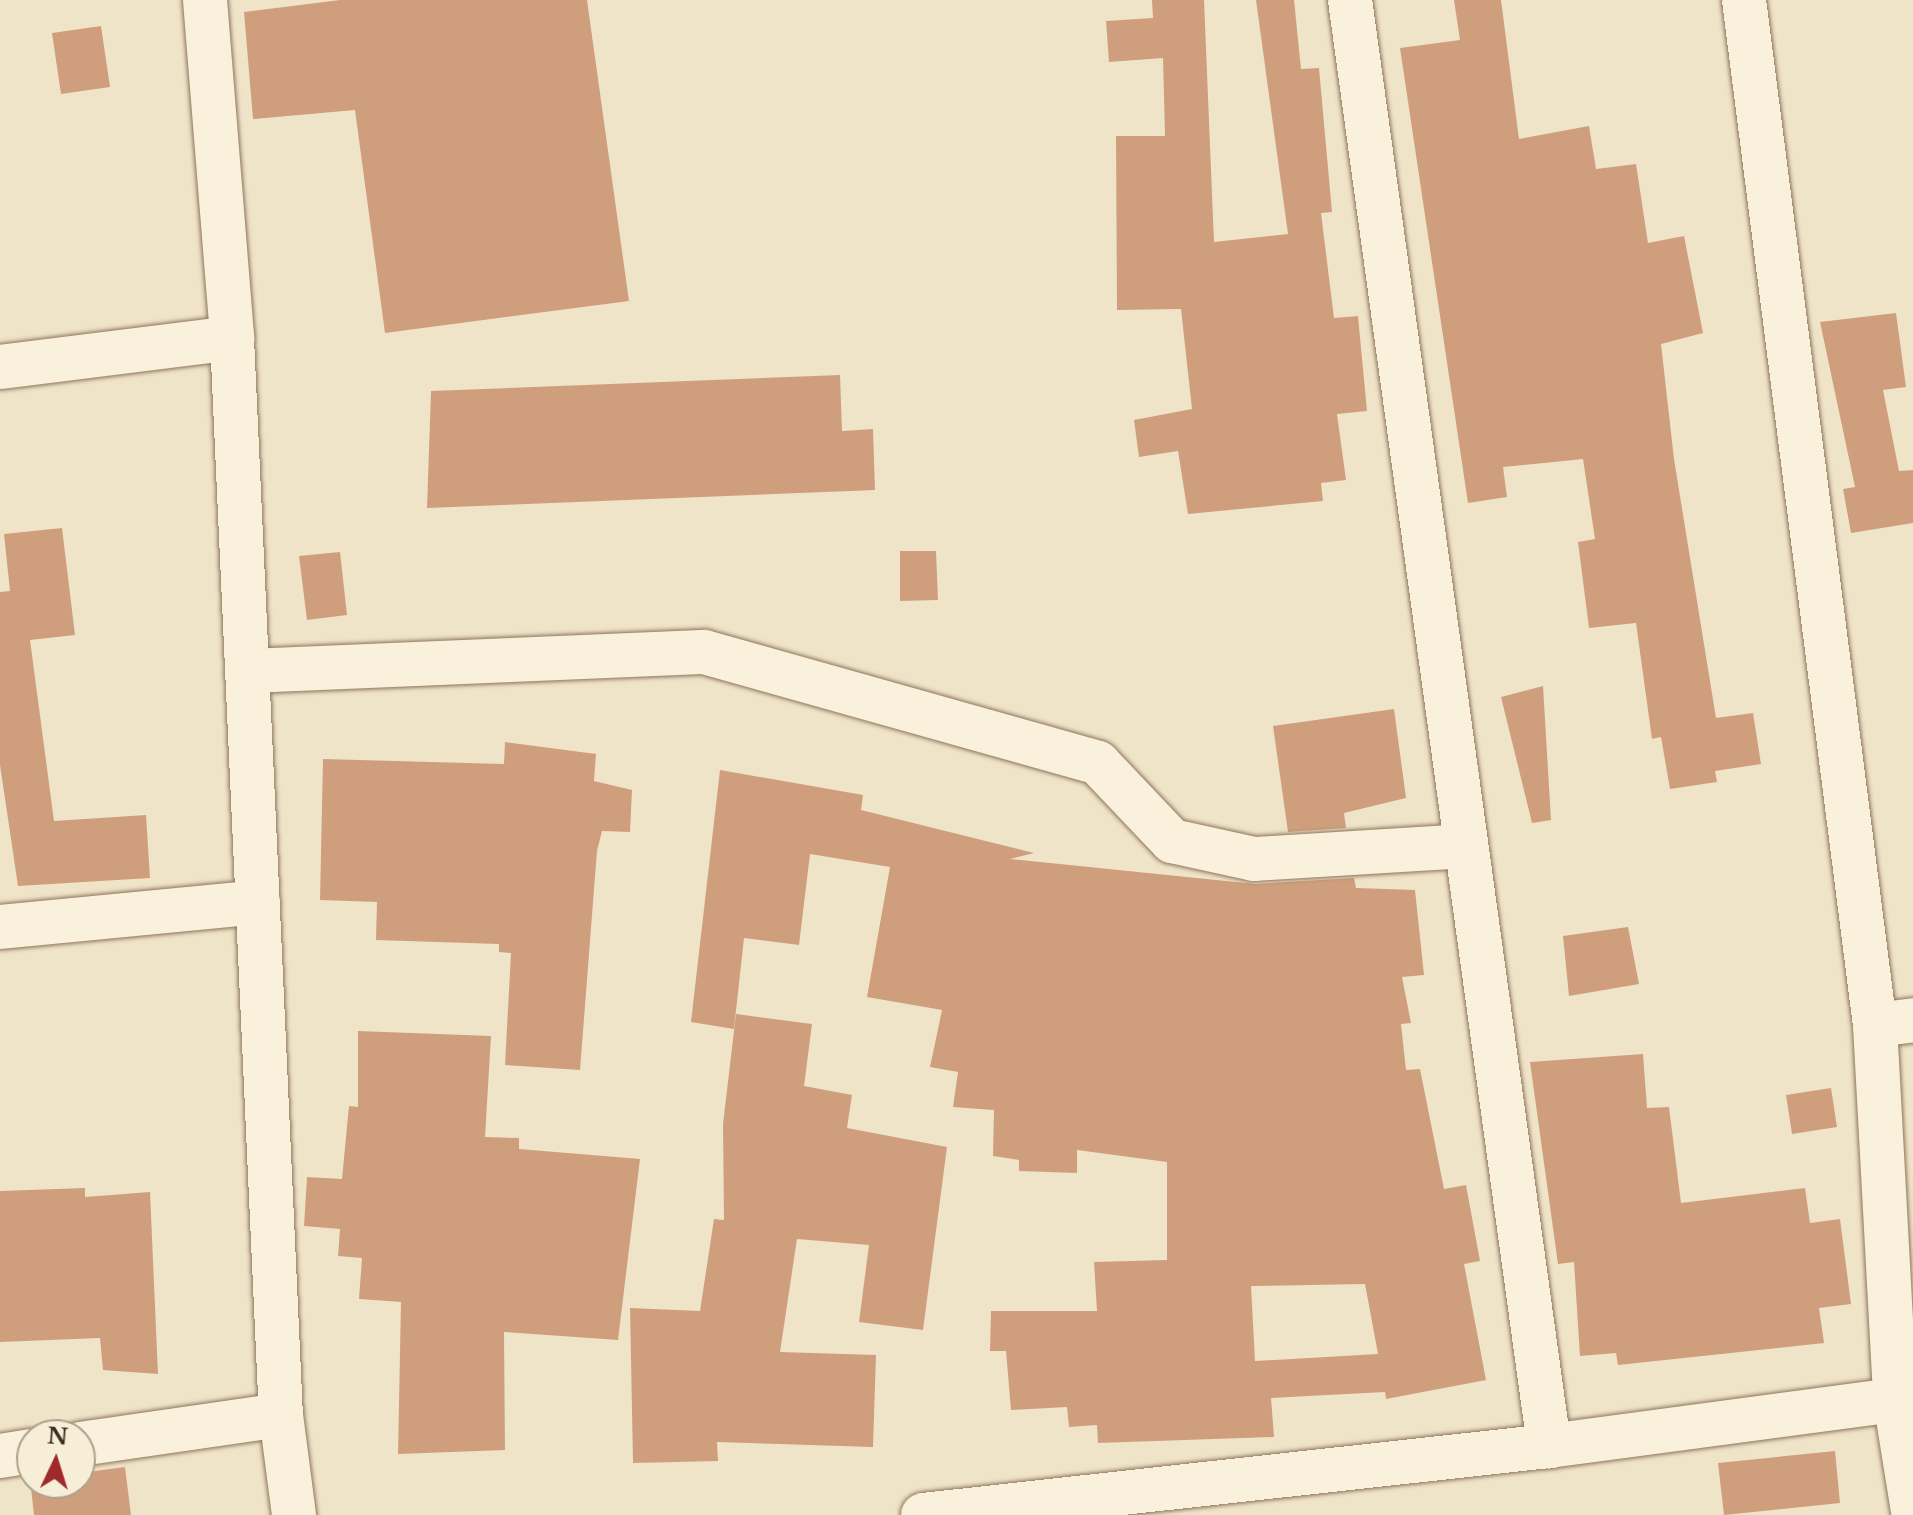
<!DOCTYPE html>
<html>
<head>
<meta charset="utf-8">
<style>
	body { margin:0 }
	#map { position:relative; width:1913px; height:1515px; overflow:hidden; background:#f0e4c8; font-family:"Libre Baskerville",serif }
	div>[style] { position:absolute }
	.building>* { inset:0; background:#cf9f7d }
	.roads { filter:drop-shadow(0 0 2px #8d765c) drop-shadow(0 0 2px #8d765c) }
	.minor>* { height:44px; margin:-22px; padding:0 22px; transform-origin:22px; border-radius:22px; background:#faf1dc }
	span { translate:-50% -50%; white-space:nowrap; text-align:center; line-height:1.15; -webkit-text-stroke:7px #f7eed8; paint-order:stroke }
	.north { position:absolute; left:16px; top:1419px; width:80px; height:80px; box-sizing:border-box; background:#f7eed8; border:2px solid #ada18e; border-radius:50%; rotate:4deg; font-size:22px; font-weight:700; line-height:32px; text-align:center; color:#3d2e20 }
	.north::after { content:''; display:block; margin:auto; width:28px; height:36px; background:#9e2a2b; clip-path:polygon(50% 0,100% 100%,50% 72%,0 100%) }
</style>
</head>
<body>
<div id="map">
	<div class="building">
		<i style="clip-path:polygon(340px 0,587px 0,629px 301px,385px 333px,355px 110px,253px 119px,244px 12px)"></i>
		<i style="clip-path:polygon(1152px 0,1204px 0,1214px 242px,1288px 234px,1256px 0,1294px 0,1301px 69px,1319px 68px,1332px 212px,1321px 213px,1334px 318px,1358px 316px,1367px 411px,1337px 414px,1346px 480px,1321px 483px,1323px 501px,1188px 514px,1178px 451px,1139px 457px,1134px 420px,1192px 409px,1181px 309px,1117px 310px,1116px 136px,1165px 136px,1163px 58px,1109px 62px,1106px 21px,1153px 18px)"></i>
		<i style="clip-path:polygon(1454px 0,1501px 0,1519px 139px,1589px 126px,1596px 169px,1636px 164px,1648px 243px,1684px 236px,1703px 333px,1661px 344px,1674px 459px,1716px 718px,1753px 713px,1761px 764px,1715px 771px,1717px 782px,1670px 789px,1661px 737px,1652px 739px,1636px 623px,1589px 628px,1578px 542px,1595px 539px,1583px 459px,1503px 467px,1507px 497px,1468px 503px,1400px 48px,1460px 40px)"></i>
		<i style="clip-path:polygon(101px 26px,110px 87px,61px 94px,52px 33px)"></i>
		<i style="clip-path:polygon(1896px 313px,1906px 387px,1883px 390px,1899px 471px,1913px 470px,1913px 523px,1851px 533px,1843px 489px,1855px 487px,1820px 322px)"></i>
		<i style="clip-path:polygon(840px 375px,842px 431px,873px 429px,875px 490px,427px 508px,431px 391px)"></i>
		<i style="clip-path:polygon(62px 528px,75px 635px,30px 640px,54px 821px,146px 815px,150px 878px,18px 886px,0 765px,0 592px,10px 591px,4px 534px)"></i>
		<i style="clip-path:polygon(900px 551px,936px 551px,938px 600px,900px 601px)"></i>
		<i style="clip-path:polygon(340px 552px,347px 615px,307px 620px,299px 556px)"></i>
		<i style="clip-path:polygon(1543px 686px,1551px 820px,1532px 823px,1501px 697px)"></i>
		<i style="clip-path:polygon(1394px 709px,1406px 798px,1344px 813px,1346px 828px,1288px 832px,1273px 726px)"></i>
		<i style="clip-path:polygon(505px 742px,596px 754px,594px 781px,632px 790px,630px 832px,602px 831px,597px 851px,580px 1070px,505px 1065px,511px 953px,499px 952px,499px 944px,376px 940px,377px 902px,320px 900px,323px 759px,504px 764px)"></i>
		<i style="clip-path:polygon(evenodd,720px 770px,863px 795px,861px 810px,1034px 853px,1010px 859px,1255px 884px,1354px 878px,1356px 888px,1415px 890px,1424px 975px,1402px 977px,1411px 1023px,1401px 1024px,1406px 1070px,1420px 1069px,1444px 1189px,1466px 1185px,1480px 1261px,1464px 1264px,1486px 1380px,1386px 1399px,1385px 1392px,1271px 1398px,1274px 1437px,1098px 1443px,1097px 1425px,1069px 1427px,1067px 1407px,1011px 1410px,1006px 1351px,990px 1351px,991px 1311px,1097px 1311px,1094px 1262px,1167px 1260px,1167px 1162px,1077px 1150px,1077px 1173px,1019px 1171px,1019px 1160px,993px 1156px,994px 1110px,953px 1107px,958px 1072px,930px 1067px,942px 1010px,867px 997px,890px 867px,810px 854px,799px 945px,744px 938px,734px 1029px,691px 1022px,720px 770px,1365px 1284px,1378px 1354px,1255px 1361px,1251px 1286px,1365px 1284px)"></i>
		<i style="clip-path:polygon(1628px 927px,1639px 984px,1569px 996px,1563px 936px)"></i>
		<i style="clip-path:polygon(736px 1014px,812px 1024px,804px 1086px,852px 1095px,847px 1128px,947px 1147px,923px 1330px,859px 1322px,869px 1245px,797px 1239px,780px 1352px,876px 1355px,873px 1447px,717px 1442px,718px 1461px,633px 1463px,630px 1308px,700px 1311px,714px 1219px,724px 1220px,723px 1124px)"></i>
		<i style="clip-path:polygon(358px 1031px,491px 1036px,485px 1137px,519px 1138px,519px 1149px,640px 1159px,618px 1340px,504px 1332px,505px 1450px,398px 1454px,401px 1302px,359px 1299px,362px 1258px,338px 1256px,340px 1229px,304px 1226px,307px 1177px,342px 1179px,349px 1106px,358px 1107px)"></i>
		<i style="clip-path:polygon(1643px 1054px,1647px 1108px,1669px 1107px,1681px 1203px,1805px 1188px,1810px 1223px,1840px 1219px,1851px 1304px,1819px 1308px,1824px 1343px,1618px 1365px,1616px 1353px,1580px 1356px,1574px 1262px,1558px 1264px,1530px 1062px)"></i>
		<i style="clip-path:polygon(1831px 1088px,1837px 1127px,1792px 1134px,1786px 1095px)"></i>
		<i style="clip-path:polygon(85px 1188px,85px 1197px,150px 1192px,158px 1374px,103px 1370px,100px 1338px,0 1342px,0 1191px)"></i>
		<i style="clip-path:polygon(1835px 1451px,1840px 1503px,1724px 1515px,1718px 1463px)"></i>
		<i style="clip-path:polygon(125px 1467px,131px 1515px,34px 1515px,30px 1479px,80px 1483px,80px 1473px)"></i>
	</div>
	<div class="roads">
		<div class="minor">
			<i style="left:205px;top:0;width:339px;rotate:85.4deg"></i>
			<i style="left:232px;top:338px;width:1078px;rotate:87.4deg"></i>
			<i style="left:281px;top:1415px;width:101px;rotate:82.6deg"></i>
			<i style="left:1350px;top:0;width:1460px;rotate:82.16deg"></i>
			<i style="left:1744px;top:0;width:1033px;rotate:82.72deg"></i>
			<i style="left:1875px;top:1025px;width:376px;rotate:86.9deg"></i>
			<i style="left:1895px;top:1400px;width:112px;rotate:80.8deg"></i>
			<i style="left:0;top:367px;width:234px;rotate:-7.1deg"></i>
			<i style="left:247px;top:671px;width:457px;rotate:-2.4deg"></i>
			<i style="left:704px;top:652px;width:409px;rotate:15.7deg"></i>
			<i style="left:1098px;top:763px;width:108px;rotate:46.5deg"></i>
			<i style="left:1172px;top:841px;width:84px;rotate:12.4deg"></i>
			<i style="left:1254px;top:859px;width:212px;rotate:-3.5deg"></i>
			<i style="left:0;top:927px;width:259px;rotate:-5.5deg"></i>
			<i style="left:1875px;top:1025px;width:38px;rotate:-7deg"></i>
			<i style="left:80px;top:1444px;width:203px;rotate:-8.2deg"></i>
			<i style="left:0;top:1456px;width:32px;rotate:-9deg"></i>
			<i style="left:923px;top:1515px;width:630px;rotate:-6.29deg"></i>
			<i style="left:1549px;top:1446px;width:349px;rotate:-7.6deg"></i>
			<i style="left:1895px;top:1400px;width:20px;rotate:-27deg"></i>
		</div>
	</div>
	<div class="north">N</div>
</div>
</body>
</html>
